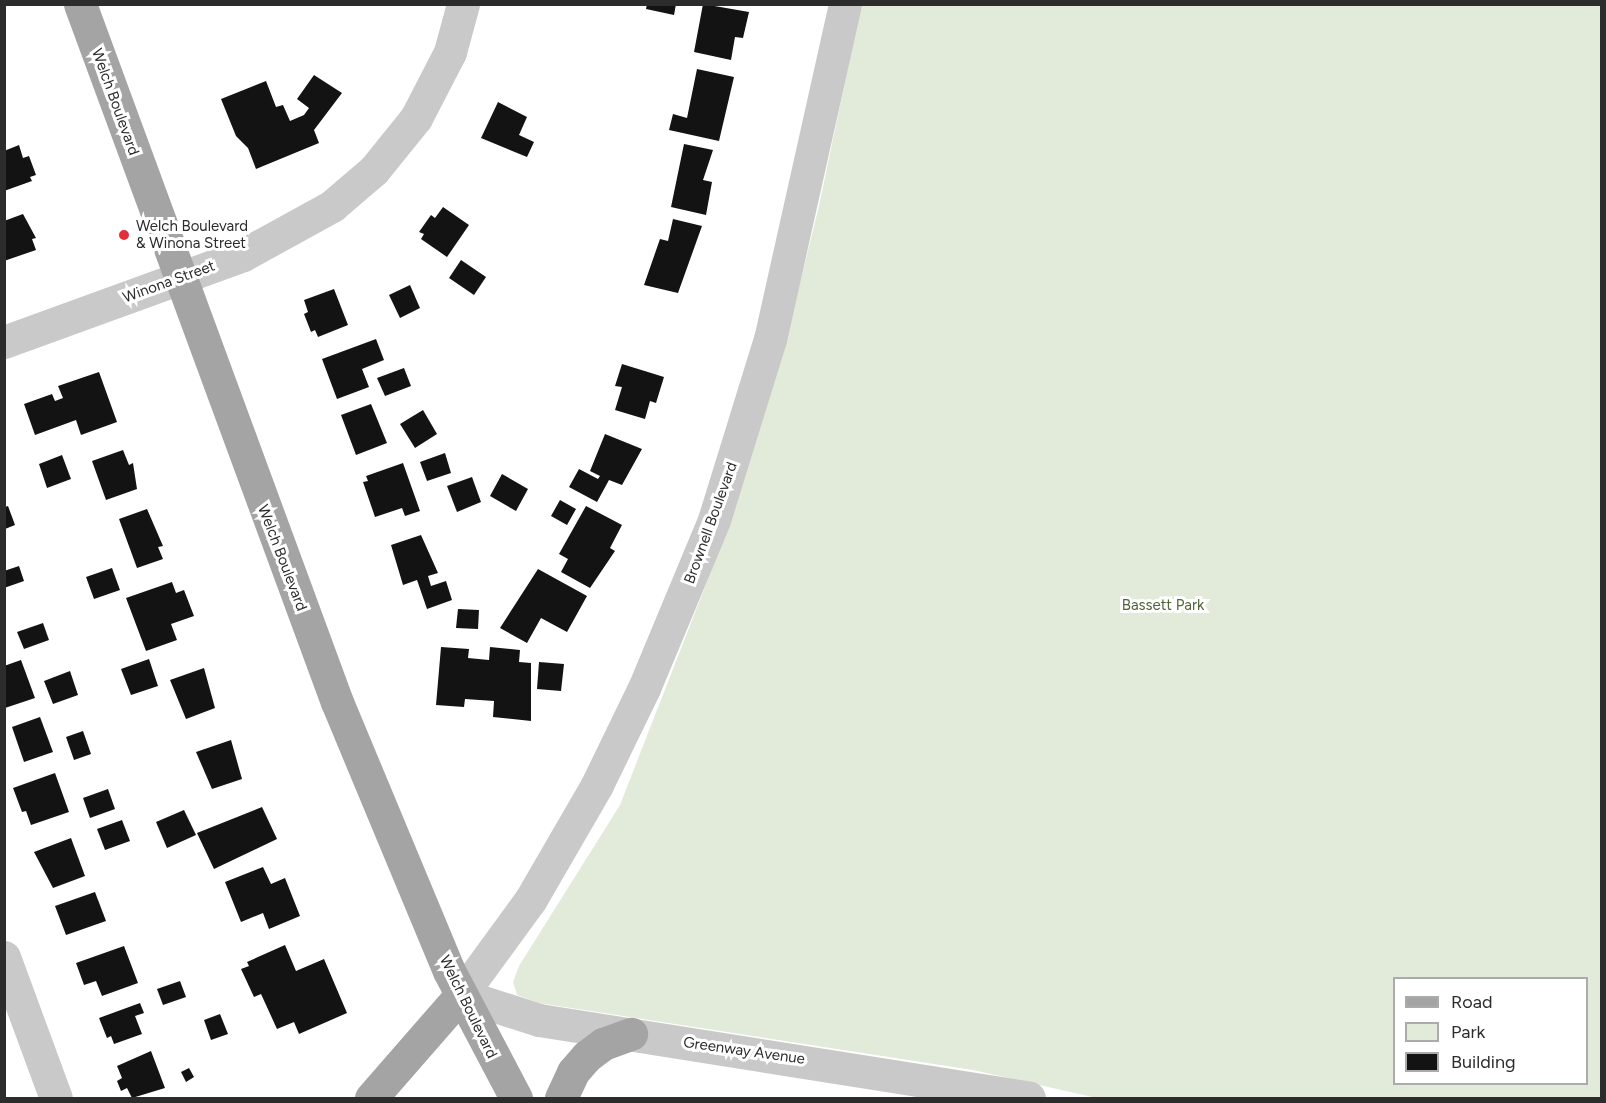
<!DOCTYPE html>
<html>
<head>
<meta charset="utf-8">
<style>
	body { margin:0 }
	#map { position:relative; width:1606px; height:1103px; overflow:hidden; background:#fff; font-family:Figtree,sans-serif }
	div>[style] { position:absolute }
	.green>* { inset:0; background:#e2ead9 }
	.building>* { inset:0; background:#131313 }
	.minor>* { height:33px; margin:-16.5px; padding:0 16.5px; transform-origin:16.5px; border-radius:16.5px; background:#c9c9c9 }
	.major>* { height:33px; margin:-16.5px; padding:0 16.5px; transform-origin:16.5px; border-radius:16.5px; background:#a4a4a4 }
	.dots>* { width:16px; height:16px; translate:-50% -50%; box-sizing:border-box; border:3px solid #fff; border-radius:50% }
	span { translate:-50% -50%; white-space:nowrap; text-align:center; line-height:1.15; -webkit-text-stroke:6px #fff; paint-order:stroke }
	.street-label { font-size:15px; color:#2c2c2c }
	.poi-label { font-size:15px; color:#2c2c2c }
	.left { translate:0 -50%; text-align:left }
	.park-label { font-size:15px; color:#4e663a }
	.frame { position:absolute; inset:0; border:6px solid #2c2c2c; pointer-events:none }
	.legend { position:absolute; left:1393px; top:977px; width:195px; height:108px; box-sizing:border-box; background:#fff; border:2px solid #ababab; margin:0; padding:8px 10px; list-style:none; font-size:18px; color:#2c2c2c }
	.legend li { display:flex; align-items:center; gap:12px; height:30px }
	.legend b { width:30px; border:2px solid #ababab }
</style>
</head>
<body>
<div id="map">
	<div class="green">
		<i style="clip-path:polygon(evenodd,861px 5px,1601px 5px,1601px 1098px,1097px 1098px,973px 1070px,539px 1003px,517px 995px,513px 982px,519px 966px,620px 805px,710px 574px,783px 351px,819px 206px,861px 5px,1394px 978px,1586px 978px,1586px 1084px,1394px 1084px,1394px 978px)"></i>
	</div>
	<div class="building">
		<i style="clip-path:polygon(647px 4px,676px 4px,674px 15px,646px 9px)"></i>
		<i style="clip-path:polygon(703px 4px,749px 12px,743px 38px,735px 37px,731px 60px,694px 52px)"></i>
		<i style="clip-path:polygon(697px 69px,734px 77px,719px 141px,669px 130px,673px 114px,687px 118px)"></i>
		<i style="clip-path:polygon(314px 75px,342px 93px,314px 130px,319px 143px,256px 169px,248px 148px,236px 136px,221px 99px,266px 81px,276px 107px,283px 105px,290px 121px,304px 115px,309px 108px,297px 99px)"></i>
		<i style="clip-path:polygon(498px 102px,527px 117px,519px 135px,534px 142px,527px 157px,481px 138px)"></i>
		<i style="clip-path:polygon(684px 144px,713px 150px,703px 180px,712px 182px,706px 215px,671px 207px)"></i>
		<i style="clip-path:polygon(19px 145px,23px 158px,29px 156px,36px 175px,30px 177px,32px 181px,4px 191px,4px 151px)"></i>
		<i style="clip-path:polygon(443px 207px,469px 225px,447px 257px,421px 239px,424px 234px,419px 232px,431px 215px,435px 218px)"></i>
		<i style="clip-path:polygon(23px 214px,36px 238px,32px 239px,36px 250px,4px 261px,4px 221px)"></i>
		<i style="clip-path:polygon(673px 219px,702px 226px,678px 293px,644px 285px,660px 239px,668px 241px)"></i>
		<i style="clip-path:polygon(461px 260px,486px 277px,474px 295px,449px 278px)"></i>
		<i style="clip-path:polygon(410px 285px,420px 308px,400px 318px,389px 295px)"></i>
		<i style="clip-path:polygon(334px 289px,348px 325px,318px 337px,315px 330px,311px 332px,304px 314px,308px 312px,304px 300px)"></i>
		<i style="clip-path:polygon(376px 339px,384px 360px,362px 369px,369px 387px,337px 399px,322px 359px)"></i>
		<i style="clip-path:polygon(622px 364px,664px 377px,656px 403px,650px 401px,645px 419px,615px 410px,622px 387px,615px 386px)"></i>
		<i style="clip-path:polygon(404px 368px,411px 386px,385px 396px,377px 378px)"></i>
		<i style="clip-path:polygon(99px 372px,117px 422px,81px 435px,76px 420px,35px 435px,24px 404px,52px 394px,55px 401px,63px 398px,58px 386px)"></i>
		<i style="clip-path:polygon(371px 404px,387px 443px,356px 455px,341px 415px)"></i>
		<i style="clip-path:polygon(423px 410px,437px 434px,415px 448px,400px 424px)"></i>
		<i style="clip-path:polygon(605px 434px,642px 449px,622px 485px,609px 480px,597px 502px,569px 487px,579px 469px,598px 479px,600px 476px,590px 471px)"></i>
		<i style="clip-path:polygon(123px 450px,129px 465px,133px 463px,137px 489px,106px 500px,92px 461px)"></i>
		<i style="clip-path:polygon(445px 453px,451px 473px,427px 481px,420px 462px)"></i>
		<i style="clip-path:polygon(62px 455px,71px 479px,47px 488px,39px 464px)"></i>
		<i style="clip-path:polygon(403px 463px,420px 511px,405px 516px,402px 508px,375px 517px,363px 482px,368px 481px,366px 476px)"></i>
		<i style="clip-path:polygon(502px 474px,528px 489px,516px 511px,490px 496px)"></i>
		<i style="clip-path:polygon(472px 477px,481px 502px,457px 512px,447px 486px)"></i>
		<i style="clip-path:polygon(560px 500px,576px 509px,567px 525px,551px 516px)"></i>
		<i style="clip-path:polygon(8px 506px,15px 525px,5px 529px,5px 507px)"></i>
		<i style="clip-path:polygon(586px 506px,622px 525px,610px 548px,615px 551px,590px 588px,561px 572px,568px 559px,559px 554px)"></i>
		<i style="clip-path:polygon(147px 509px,163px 546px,158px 547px,163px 559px,137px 568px,119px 519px)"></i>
		<i style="clip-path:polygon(421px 535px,438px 573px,428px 576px,431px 586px,446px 581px,452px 600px,427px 609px,417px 580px,403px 585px,391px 545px)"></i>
		<i style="clip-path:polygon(19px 566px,24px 581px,4px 588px,4px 571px)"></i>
		<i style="clip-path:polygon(112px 568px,120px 590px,94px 599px,86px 577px)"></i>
		<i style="clip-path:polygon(538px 569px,587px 596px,567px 632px,541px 618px,527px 643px,500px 628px)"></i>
		<i style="clip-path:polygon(172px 582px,176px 593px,184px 590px,194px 616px,171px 624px,177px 640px,146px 651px,126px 598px)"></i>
		<i style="clip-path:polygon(458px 609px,479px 610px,478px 629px,456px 628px)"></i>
		<i style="clip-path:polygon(43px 623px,49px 640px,24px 649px,17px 632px)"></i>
		<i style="clip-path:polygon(441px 647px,469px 649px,468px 658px,489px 660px,490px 647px,520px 650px,519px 662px,531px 663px,531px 721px,493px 717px,494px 701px,465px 699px,464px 707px,436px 705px)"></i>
		<i style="clip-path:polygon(149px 659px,158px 686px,131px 695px,121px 669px)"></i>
		<i style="clip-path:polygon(21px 660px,35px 698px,5px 708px,4px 666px)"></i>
		<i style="clip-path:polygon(539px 662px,564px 664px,561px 691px,537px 689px)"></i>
		<i style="clip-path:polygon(204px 668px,215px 708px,186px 719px,170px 680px)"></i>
		<i style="clip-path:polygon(70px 671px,78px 695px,53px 704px,44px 681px)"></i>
		<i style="clip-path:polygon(40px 717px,53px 752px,24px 762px,12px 727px)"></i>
		<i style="clip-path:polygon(83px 731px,91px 754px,74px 760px,66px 737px)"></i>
		<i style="clip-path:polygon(231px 740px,242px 779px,212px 789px,196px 752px)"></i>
		<i style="clip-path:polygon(55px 773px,69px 812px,31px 825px,26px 811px,22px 812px,13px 788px)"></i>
		<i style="clip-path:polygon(108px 789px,115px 809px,90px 818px,83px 798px)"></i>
		<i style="clip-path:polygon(262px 807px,277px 839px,214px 869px,197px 833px)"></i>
		<i style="clip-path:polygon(184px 810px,196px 835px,167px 848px,156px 822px)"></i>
		<i style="clip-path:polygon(122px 820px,130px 841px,105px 850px,97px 829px)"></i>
		<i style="clip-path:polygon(71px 838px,85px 876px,53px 888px,34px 852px)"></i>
		<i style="clip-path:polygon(263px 867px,271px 884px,285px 878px,300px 916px,269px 929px,263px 913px,241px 922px,225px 882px)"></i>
		<i style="clip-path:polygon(95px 892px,106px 921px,66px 935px,55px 906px)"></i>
		<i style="clip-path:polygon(285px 945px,296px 971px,324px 959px,347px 1013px,299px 1034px,294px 1022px,277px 1029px,261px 994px,254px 997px,241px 969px,249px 966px,247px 962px)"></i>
		<i style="clip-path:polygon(124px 946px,138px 983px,102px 996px,96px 981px,84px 985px,76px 963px)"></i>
		<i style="clip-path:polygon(180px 981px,186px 997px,163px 1005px,157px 989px)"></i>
		<i style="clip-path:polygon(140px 1003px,144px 1013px,135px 1016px,142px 1034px,114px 1044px,111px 1036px,107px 1038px,99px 1018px)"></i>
		<i style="clip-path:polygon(220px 1014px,228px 1034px,211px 1040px,204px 1020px)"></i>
		<i style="clip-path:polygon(151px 1051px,165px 1088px,132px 1098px,127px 1088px,121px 1091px,117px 1081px,122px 1078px,117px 1066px)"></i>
		<i style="clip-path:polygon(189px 1068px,194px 1077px,186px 1082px,181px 1072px)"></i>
	</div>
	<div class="minor">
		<i style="left:845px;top:4px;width:343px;rotate:102.6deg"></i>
		<i style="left:770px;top:339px;width:189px;rotate:107.2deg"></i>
		<i style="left:714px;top:520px;width:182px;rotate:112.6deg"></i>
		<i style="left:644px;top:688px;width:108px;rotate:115.9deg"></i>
		<i style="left:597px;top:785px;width:132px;rotate:120.1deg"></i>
		<i style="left:531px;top:899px;width:119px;rotate:126.1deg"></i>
		<i style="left:461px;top:995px;width:82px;rotate:17.8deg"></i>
		<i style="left:539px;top:1020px;width:496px;rotate:9deg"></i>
		<i style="left:4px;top:342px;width:254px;rotate:-20deg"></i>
		<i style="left:243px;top:255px;width:102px;rotate:-28.8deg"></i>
		<i style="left:332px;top:206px;width:55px;rotate:-40.6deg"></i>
		<i style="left:374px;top:170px;width:67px;rotate:-51.1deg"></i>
		<i style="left:416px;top:118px;width:74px;rotate:-62.7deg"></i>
		<i style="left:450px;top:52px;width:50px;rotate:-74.8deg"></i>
		<i style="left:4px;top:957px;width:150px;rotate:69.8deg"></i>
	</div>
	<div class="major">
		<i style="left:80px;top:4px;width:744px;rotate:69.79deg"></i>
		<i style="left:337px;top:702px;width:291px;rotate:67.4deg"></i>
		<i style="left:449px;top:971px;width:144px;rotate:62.2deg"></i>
		<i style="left:371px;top:1098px;width:137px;rotate:-48.9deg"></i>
		<i style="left:561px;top:1098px;width:29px;rotate:-65deg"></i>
		<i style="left:573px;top:1072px;width:21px;rotate:-49deg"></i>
		<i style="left:587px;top:1056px;width:20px;rotate:-37deg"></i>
		<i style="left:603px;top:1044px;width:30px;rotate:-20deg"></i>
	</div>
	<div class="dots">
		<i style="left:124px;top:235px;background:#e22e37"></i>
	</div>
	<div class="street-label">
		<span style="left:115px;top:102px;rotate:70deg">Welch Boulevard</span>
		<span style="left:169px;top:282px;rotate:-20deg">Winona Street</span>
		<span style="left:711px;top:523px;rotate:-70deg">Brownell Boulevard</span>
		<span style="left:282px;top:558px;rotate:69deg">Welch Boulevard</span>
		<span style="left:468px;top:1007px;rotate:64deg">Welch Boulevard</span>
		<span style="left:744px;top:1051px;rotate:8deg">Greenway Avenue</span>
	</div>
	<div class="poi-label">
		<span class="left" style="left:136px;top:235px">Welch Boulevard<br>&amp; Winona Street</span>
	</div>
	<div class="park-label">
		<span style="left:1163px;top:606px">Bassett Park</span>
	</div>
	<div class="frame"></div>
	<ul class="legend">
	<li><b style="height:8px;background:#a4a4a4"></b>Road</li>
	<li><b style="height:16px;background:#e2ead9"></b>Park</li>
	<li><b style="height:16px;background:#131313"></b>Building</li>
	</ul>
</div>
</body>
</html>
